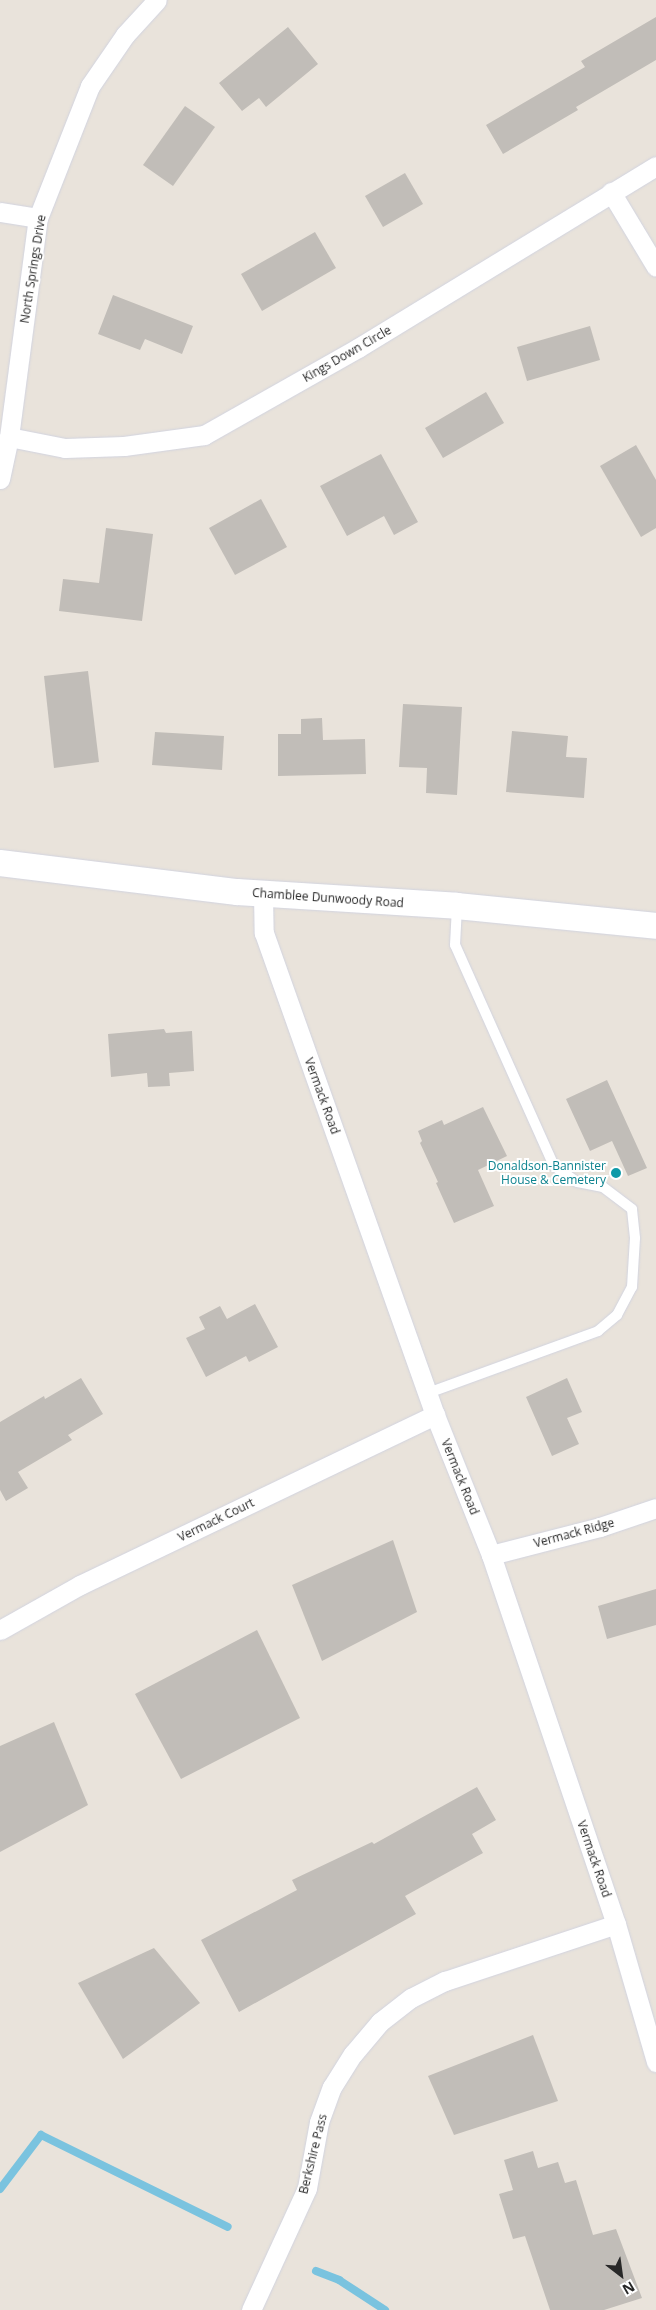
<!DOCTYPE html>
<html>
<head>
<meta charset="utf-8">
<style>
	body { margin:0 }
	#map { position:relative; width:656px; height:2310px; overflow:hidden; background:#e9e3db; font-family:"Open Sans",sans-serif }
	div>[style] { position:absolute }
	.stream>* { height:8px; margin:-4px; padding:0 4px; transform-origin:4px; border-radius:4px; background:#7ac3df }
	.building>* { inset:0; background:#c1bdb8 }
	.roads { filter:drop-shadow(0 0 1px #d1d3df) drop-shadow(0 0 1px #d1d3df) }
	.lane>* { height:10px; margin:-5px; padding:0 5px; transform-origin:5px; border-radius:5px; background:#fff }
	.street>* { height:19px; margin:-9.5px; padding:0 9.5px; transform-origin:9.5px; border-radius:9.5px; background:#fff }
	.secondary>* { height:26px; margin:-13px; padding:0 13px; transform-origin:13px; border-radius:13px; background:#fff }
	.dots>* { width:14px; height:14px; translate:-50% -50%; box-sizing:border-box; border:2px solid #fff; border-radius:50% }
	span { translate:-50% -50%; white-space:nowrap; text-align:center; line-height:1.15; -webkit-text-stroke:4px #fff; paint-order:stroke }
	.street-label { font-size:12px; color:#282828 }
	.culture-label { font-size:12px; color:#0d838f }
	.right { translate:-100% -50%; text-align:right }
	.north { position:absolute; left:596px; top:2250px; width:50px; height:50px; -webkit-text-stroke:4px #fff; paint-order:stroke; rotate:150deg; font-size:14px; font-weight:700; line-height:20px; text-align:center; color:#282828 }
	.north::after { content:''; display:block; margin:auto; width:18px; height:22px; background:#282828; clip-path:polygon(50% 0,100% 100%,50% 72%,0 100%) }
</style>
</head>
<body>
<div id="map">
	<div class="stream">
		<i style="left:0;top:2189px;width:68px;rotate:-52.8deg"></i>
		<i style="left:41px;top:2135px;width:208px;rotate:26.2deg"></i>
		<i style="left:316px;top:2271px;width:25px;rotate:21deg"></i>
		<i style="left:339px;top:2280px;width:55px;rotate:33.1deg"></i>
	</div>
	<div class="building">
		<i style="clip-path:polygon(656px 17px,656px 60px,576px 107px,578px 110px,503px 154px,486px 125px,585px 67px,581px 61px)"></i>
		<i style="clip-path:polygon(288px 27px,318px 64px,266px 107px,259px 98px,242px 111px,219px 83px)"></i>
		<i style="clip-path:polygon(185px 106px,215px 127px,173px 186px,143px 165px)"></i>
		<i style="clip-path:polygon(405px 173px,423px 204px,383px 227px,365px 196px)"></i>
		<i style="clip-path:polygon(315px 232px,336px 268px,262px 311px,241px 274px)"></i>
		<i style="clip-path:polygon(113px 295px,193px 326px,182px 354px,145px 339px,140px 350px,98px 334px)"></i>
		<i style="clip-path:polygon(590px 326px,600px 360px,527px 381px,517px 347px)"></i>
		<i style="clip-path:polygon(486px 392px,504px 423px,443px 458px,425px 428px)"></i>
		<i style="clip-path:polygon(636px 445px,656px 480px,656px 528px,641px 537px,600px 466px)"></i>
		<i style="clip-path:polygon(381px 454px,418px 522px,394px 535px,384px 516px,347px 536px,320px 486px)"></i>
		<i style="clip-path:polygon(261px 499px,287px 547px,235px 575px,209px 528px)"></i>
		<i style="clip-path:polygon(106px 528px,153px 534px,142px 621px,59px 611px,63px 579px,99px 583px)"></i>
		<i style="clip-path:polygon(88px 671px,99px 762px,54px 768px,44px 676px)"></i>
		<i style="clip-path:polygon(403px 704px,462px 707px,457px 795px,426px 793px,427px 768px,399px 767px)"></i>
		<i style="clip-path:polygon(322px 718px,323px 740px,365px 739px,366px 774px,278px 776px,278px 734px,301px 734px,301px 719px)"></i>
		<i style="clip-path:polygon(512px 731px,568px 736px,566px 757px,587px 758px,584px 798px,506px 792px)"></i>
		<i style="clip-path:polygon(155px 732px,224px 736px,222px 770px,152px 765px)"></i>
		<i style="clip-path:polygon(164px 1029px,166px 1033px,192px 1031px,194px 1071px,169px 1073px,170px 1086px,148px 1087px,147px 1073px,111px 1077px,108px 1034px)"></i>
		<i style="clip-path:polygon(607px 1080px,647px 1168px,628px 1176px,612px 1141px,590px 1151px,566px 1099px)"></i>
		<i style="clip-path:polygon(483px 1107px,507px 1156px,478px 1170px,494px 1206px,454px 1223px,436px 1183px,438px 1182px,420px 1143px,422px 1141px,418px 1131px,442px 1120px,444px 1125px)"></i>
		<i style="clip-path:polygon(255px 1304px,278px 1347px,249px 1362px,246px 1356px,206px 1377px,186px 1338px,205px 1329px,199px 1317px,220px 1306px,227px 1319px)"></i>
		<i style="clip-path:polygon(81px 1378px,103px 1414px,68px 1435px,72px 1440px,18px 1472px,28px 1488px,6px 1501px,0 1490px,0 1422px,44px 1396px,45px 1399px)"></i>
		<i style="clip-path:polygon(567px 1378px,582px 1412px,567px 1418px,579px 1444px,552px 1456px,526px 1397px)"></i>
		<i style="clip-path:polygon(393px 1540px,417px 1612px,322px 1661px,292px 1585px)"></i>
		<i style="clip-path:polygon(656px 1589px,656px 1625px,607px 1639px,598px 1606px)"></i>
		<i style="clip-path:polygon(257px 1630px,300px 1718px,181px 1779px,135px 1694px)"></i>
		<i style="clip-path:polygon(54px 1722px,88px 1805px,0 1852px,0 1746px)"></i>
		<i style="clip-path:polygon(477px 1787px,496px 1820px,472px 1834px,483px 1853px,405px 1896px,416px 1914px,239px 2012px,201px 1940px,297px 1890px,292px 1880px,372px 1842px,374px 1844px)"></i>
		<i style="clip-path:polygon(154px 1948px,200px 2003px,123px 2059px,78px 1983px)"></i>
		<i style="clip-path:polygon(533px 2035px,558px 2101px,454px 2135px,428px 2076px)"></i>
		<i style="clip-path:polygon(533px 2151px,538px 2168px,558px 2162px,565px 2183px,576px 2180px,593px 2235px,616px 2229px,642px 2298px,604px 2310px,550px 2310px,525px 2236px,513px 2239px,499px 2194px,513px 2190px,504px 2160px)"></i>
	</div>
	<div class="roads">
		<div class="lane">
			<i style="left:428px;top:1393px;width:181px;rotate:-20deg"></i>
			<i style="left:598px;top:1331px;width:25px;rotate:-40deg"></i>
			<i style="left:617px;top:1315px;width:32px;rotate:-62deg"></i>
			<i style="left:632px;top:1287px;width:49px;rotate:-86.5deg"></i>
			<i style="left:635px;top:1238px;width:29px;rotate:-96deg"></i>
			<i style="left:632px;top:1209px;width:36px;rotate:-143deg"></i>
			<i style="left:603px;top:1187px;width:26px;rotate:-169deg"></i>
			<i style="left:577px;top:1182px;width:28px;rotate:-145deg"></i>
			<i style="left:554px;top:1166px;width:242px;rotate:-114.1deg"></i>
			<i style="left:455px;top:945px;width:39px;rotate:-87deg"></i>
		</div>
		<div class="street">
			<i style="left:611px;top:192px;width:87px;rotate:59deg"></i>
			<i style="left:0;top:212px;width:38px;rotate:9deg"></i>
			<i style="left:9px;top:437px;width:57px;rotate:11.1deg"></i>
			<i style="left:65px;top:448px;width:59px;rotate:-1.9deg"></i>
			<i style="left:124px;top:446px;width:81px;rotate:-7.8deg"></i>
			<i style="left:204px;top:435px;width:177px;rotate:-29.5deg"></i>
			<i style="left:358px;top:348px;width:349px;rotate:-31.4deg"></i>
			<i style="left:0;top:479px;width:43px;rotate:-77.9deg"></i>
			<i style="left:9px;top:437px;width:221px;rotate:-82.5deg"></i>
			<i style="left:38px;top:218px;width:142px;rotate:-68.5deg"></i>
			<i style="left:90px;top:86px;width:62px;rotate:-55.5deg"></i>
			<i style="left:125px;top:35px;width:47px;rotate:-47.6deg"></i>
			<i style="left:263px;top:894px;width:39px;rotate:89deg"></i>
			<i style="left:264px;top:933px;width:511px;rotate:70.47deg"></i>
			<i style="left:435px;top:1415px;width:151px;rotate:68.2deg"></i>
			<i style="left:491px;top:1555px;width:390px;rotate:71.3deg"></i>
			<i style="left:616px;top:1924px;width:144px;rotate:73.8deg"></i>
			<i style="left:491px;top:1555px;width:113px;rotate:-14.4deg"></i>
			<i style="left:600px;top:1527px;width:59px;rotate:-18.7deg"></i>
			<i style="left:0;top:1630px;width:92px;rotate:-29.4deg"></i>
			<i style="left:80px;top:1585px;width:394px;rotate:-25.6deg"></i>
			<i style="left:251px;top:2310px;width:134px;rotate:-65.3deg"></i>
			<i style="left:307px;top:2188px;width:67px;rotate:-79.7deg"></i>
			<i style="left:319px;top:2122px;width:37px;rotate:-70deg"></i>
			<i style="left:332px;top:2087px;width:39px;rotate:-58deg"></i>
			<i style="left:353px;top:2054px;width:42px;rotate:-49.8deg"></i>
			<i style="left:380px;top:2022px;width:39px;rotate:-38deg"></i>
			<i style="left:411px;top:1998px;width:38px;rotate:-27deg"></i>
			<i style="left:445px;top:1981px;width:180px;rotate:-18.4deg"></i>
		</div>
		<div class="secondary">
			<i style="left:0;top:863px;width:239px;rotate:7deg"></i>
			<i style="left:237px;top:892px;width:220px;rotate:3.6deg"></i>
			<i style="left:457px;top:906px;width:200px;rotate:5.7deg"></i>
		</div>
	</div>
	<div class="dots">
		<i style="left:616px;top:1173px;background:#0f9aa8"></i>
	</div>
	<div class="street-label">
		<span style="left:33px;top:269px;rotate:-81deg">North Springs Drive</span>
		<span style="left:347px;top:354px;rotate:-30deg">Kings Down Circle</span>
		<span style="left:328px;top:898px;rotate:4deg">Chamblee Dunwoody Road</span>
		<span style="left:322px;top:1096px;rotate:70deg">Vermack Road</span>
		<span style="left:460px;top:1477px;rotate:68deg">Vermack Road</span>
		<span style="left:216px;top:1520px;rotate:-26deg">Vermack Court</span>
		<span style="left:574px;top:1533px;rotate:-15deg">Vermack Ridge</span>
		<span style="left:594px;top:1859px;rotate:71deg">Vermack Road</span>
		<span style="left:313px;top:2154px;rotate:-76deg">Berkshire Pass</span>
	</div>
	<div class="culture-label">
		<span class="right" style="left:606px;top:1173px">Donaldson-Bannister<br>House &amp; Cemetery</span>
	</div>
	<div class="north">N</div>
</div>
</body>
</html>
